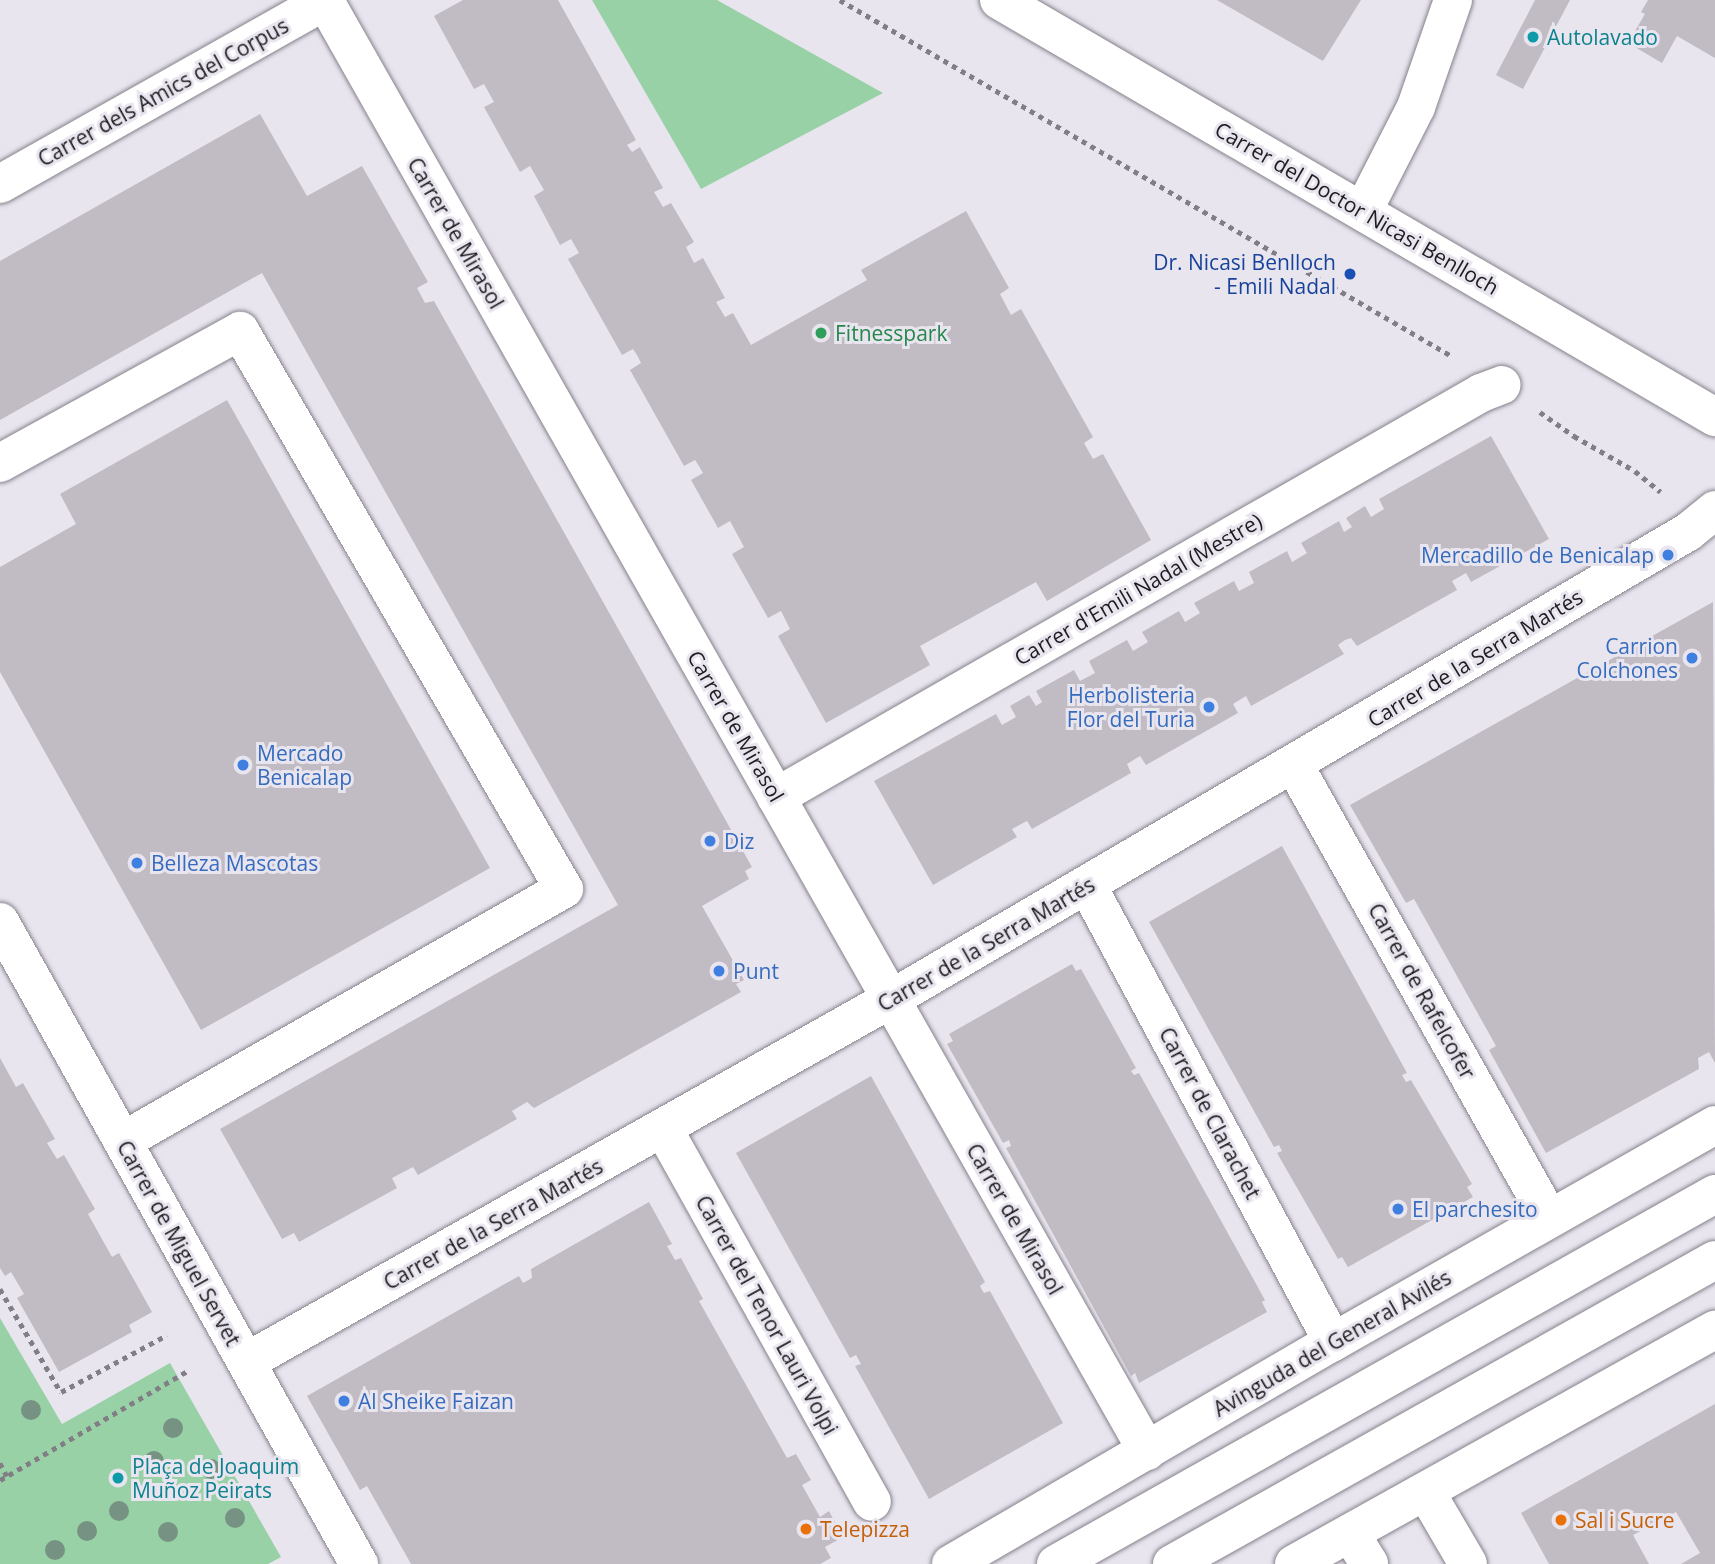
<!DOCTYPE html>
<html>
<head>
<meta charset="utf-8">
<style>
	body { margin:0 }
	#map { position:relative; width:1715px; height:1564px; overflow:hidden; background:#e9e5ef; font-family:"Open Sans",sans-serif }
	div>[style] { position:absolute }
	.green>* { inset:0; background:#99d1a7 }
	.building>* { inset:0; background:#c1bbc4 }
	.path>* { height:4.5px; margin-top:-2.25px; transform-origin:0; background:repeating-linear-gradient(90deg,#817e85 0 5px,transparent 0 10px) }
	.roads { filter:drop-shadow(0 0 2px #86828b) drop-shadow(0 0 2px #86828b) }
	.minor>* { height:38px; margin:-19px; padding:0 19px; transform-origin:19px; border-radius:19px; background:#fff }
	.major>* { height:38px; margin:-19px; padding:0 19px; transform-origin:19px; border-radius:19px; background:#fff }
	.trees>* { width:20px; height:20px; margin:-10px; border-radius:50%; background:#769283 }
	.dots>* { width:19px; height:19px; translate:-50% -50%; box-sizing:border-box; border:4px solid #e9e5ef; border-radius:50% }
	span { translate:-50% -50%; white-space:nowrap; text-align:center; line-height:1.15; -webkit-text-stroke:6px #e9e5ef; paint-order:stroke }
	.culture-label { font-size:21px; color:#0d838f }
	.left { translate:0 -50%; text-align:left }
	.street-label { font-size:21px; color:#1e1c20 }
	.transit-label { font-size:21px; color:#164399 }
	.right { translate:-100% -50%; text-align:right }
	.leisure-label { font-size:21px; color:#27864d }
	.shop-label { font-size:21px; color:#366cbe }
	.food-label { font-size:21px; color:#c56008 }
</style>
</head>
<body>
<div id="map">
	<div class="green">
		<i style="clip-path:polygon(592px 0,717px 0,883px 93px,701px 189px)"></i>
		<i style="clip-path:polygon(0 1318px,62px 1424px,170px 1363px,281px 1557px,268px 1564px,0 1564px)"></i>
	</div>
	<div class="building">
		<i style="clip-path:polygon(463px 0,558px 0,636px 140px,627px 145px,632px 152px,640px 147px,663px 188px,654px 192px,663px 207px,671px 203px,694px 242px,686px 247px,694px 263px,703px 258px,725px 298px,716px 302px,725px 317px,733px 313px,751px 345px,867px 280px,861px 270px,966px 211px,1009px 288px,1000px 294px,1011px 315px,1021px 309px,1093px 437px,1084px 443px,1093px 459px,1103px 454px,1151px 540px,1047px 601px,1036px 582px,920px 646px,930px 665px,826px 723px,778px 636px,790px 629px,781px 611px,768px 618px,732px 554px,744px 547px,730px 521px,718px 528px,691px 480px,703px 473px,699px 466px,695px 460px,684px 466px,630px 370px,641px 363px,637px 355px,633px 349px,622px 355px,568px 259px,579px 253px,571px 239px,560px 245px,534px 196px,544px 190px,530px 166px,520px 172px,484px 107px,494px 102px,484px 84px,474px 89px,434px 16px)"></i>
		<i style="clip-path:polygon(1217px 0,1361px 0,1323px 61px)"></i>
		<i style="clip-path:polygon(1535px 0,1570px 0,1523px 89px,1496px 75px)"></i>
		<i style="clip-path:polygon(1648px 0,1715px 0,1715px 58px,1677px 36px,1662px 63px,1628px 43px,1645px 14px,1641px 12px)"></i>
		<i style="clip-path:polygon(260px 114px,307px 196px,362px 166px,428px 282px,417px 288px,425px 303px,434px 301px,752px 867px,745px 871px,749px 879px,702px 906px,744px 980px,736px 984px,741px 992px,534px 1108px,527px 1102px,512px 1111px,517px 1119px,418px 1175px,413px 1167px,392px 1178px,397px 1188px,299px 1242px,294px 1233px,282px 1239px,220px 1129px,618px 905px,262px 273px,0 420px,0 261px)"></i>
		<i style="clip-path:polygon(227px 400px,490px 868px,201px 1030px,0 672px,0 567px,76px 524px,60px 494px)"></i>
		<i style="clip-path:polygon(1491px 436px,1549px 539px,1471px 582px,1466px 573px,1452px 581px,1457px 590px,1357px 646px,1351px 638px,1345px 640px,1338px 645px,1344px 654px,1251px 706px,1246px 696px,1233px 704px,1238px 713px,1146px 765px,1140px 756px,1127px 764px,1131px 773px,1032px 829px,1027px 821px,1012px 829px,1017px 837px,933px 885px,874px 781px,996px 714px,1002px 725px,1016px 717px,1010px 706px,1029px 695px,1036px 706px,1042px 702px,1036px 691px,1074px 670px,1080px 681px,1095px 673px,1089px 661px,1127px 640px,1133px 651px,1148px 642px,1142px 632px,1179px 611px,1185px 622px,1200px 613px,1194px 603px,1234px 581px,1239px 591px,1254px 583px,1249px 572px,1287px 551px,1292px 562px,1307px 553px,1301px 543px,1339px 521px,1344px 532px,1352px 527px,1346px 518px,1365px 506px,1371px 517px,1384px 509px,1379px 499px)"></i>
		<i style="clip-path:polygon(1713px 602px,1715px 1063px,1709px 1052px,1698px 1058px,1699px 1069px,1546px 1153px,1489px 1050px,1496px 1046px,1414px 899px,1406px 903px,1350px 805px)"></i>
		<i style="clip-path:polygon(1282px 846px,1407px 1073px,1402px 1075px,1406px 1082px,1411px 1080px,1472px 1184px,1467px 1187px,1473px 1197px,1348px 1267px,1342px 1257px,1338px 1259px,1277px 1153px,1282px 1151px,1279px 1145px,1274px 1147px,1149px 922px)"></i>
		<i style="clip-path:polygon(1072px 964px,1076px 971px,1081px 969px,1136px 1068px,1131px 1071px,1134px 1075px,1139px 1073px,1265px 1300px,1262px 1302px,1267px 1312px,1139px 1383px,1135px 1373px,1131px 1376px,1006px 1148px,1011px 1146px,1009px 1140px,1003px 1143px,947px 1044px,953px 1041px,949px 1034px)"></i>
		<i style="clip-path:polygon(0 1058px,16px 1087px,23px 1083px,55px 1139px,47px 1143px,57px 1159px,64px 1155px,95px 1209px,88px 1214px,112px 1257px,119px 1253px,152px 1312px,129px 1325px,132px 1332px,59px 1372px,17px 1298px,24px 1294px,11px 1272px,5px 1276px,0 1268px)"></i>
		<i style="clip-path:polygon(871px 1076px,985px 1282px,980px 1286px,982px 1290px,984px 1293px,990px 1291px,1063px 1423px,929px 1499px,855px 1366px,861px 1364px,856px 1355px,850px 1358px,736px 1153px)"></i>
		<i style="clip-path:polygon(649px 1202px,672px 1244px,667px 1246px,675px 1260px,681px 1258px,703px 1299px,699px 1301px,787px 1458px,796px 1454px,811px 1480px,802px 1485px,820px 1517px,829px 1511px,843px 1537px,825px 1547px,831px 1558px,820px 1564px,411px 1564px,367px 1486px,360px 1490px,307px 1396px,519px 1276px,523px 1283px,532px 1278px,531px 1269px)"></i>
		<i style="clip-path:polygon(1715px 1404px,1715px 1564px,1681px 1564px,1700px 1553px,1676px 1512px,1633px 1535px,1649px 1564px,1549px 1564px,1521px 1513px)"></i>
	</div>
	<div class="path">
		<i style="left:840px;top:0;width:706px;rotate:30.2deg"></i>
		<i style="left:1540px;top:412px;width:42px;rotate:35.2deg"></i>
		<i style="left:1574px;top:436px;width:70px;rotate:29.8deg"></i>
		<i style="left:1635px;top:471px;width:33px;rotate:39deg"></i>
		<i style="left:0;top:1289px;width:120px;rotate:59.4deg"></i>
		<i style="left:61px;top:1392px;width:120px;rotate:-28.3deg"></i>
		<i style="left:0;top:1463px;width:15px;rotate:62deg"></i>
		<i style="left:0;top:1480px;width:216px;rotate:-30.2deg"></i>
	</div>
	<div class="roads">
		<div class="minor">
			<i style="left:999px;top:0;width:829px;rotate:30.22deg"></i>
			<i style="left:325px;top:1px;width:1667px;rotate:60.45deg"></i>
			<i style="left:0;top:184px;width:375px;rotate:-29.4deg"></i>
			<i style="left:1363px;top:211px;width:117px;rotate:-63deg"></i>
			<i style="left:1416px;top:107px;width:113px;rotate:-70.9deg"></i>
			<i style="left:0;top:463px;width:274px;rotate:-28.8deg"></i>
			<i style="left:240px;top:331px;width:645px;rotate:59.86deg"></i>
			<i style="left:564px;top:889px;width:508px;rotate:150.26deg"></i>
			<i style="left:1294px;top:765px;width:520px;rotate:60.62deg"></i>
			<i style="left:776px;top:797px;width:813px;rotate:-29.81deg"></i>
			<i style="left:1481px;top:393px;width:22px;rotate:-21deg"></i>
			<i style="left:1087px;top:885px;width:519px;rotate:61.71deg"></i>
			<i style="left:0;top:922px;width:736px;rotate:60.79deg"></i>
			<i style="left:663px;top:1128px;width:428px;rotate:60.8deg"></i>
			<i style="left:246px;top:1362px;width:740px;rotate:-29.37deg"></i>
			<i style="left:891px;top:999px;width:924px;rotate:-30.37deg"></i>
			<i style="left:1688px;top:532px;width:35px;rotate:-39deg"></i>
			<i style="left:1426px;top:1492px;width:83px;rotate:59.7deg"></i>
			<i style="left:1350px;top:1533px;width:36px;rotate:58deg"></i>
		</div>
		<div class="major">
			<i style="left:951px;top:1564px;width:442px;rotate:-30.2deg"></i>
			<i style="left:1333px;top:1342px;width:439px;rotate:-29.6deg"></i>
			<i style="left:1056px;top:1564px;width:756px;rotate:-29.31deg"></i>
			<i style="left:1172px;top:1564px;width:622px;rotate:-29.24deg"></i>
			<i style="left:1294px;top:1564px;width:482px;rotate:-29.1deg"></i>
		</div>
	</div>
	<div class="trees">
		<i style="left:31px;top:1410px"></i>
		<i style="left:173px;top:1428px"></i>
		<i style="left:154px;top:1461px"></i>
		<i style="left:211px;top:1469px"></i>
		<i style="left:119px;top:1511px"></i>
		<i style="left:235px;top:1518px"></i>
		<i style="left:87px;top:1531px"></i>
		<i style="left:168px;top:1532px"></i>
		<i style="left:55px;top:1550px"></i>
	</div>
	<div class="dots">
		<i style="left:1533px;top:37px;background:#0f9aa8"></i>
		<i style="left:1350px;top:274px;background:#1a4fb4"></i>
		<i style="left:821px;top:333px;background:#2e9e5b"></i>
		<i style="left:1668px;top:555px;background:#3f7fe0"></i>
		<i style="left:1692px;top:658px;background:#3f7fe0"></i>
		<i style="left:1209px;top:707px;background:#3f7fe0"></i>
		<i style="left:243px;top:765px;background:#3f7fe0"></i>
		<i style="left:710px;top:841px;background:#3f7fe0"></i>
		<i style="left:137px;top:863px;background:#3f7fe0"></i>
		<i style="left:719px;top:971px;background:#3f7fe0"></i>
		<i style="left:1398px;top:1209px;background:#3f7fe0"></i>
		<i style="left:344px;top:1401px;background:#3f7fe0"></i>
		<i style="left:118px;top:1478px;background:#0f9aa8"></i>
		<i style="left:1561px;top:1520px;background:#e8710a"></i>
		<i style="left:806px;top:1529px;background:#e8710a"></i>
	</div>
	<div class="culture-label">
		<span class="left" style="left:1547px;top:37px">Autolavado</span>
		<span class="left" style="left:132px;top:1478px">Plaça de Joaquim<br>Muñoz Peirats</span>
	</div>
	<div class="street-label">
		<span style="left:163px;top:92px;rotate:-29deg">Carrer dels Amics del Corpus</span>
		<span style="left:1357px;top:208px;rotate:30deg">Carrer del Doctor Nicasi Benlloch</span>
		<span style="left:456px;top:233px;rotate:60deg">Carrer de Mirasol</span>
		<span style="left:1138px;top:589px;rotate:-30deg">Carrer d'Emili Nadal (Mestre)</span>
		<span style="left:1475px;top:658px;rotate:-31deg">Carrer de la Serra Martés</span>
		<span style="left:736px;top:726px;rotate:60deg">Carrer de Mirasol</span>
		<span style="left:986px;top:944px;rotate:-30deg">Carrer de la Serra Martés</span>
		<span style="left:1422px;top:991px;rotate:61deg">Carrer de Rafelcofer</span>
		<span style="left:1210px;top:1113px;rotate:62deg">Carrer de Clarachet</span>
		<span style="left:1015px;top:1219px;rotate:60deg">Carrer de Mirasol</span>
		<span style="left:493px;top:1224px;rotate:-29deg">Carrer de la Serra Martés</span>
		<span style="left:179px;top:1243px;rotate:61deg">Carrer de Miguel Servet</span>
		<span style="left:767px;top:1315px;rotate:61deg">Carrer del Tenor Lauri Volpi</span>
		<span style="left:1332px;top:1343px;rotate:-30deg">Avinguda del General Avilés</span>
	</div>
	<div class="transit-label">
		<span class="right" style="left:1336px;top:274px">Dr. Nicasi Benlloch<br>- Emili Nadal</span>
	</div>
	<div class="leisure-label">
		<span class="left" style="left:835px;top:333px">Fitnesspark</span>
	</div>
	<div class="shop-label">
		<span class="right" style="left:1654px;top:555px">Mercadillo de Benicalap</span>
		<span class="right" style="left:1678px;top:658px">Carrion<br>Colchones</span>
		<span class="right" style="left:1195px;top:707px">Herbolisteria<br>Flor del Turia</span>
		<span class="left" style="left:257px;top:765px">Mercado<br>Benicalap</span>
		<span class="left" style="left:724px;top:841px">Diz</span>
		<span class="left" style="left:151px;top:863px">Belleza Mascotas</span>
		<span class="left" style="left:733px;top:971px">Punt</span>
		<span class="left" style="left:1412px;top:1209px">El parchesito</span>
		<span class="left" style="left:358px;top:1401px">Al Sheike Faizan</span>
	</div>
	<div class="food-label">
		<span class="left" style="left:1575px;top:1520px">Sal i Sucre</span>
		<span class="left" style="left:820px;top:1529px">Telepizza</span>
	</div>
</div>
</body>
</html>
